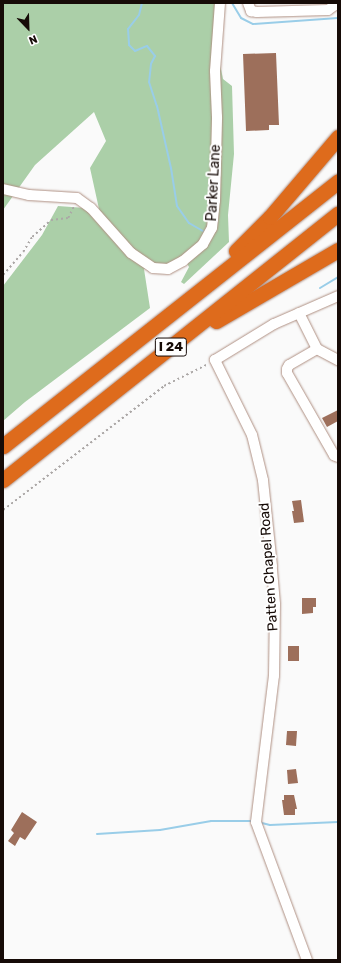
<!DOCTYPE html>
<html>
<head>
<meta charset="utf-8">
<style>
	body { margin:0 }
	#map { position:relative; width:341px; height:963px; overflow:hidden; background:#fafafa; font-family:Rubik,sans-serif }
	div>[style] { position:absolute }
	.forest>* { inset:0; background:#abcfa8 }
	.stream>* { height:2px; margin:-1px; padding:0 1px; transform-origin:1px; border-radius:1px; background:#99cde8 }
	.building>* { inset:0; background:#9d6f5b }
	.path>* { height:1.5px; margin-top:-0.75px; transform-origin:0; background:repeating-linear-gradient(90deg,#aba7a6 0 2px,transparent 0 5px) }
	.roads { filter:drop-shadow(0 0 1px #af9083) drop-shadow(0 0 1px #af9083) }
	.minor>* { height:10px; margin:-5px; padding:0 5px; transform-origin:5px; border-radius:5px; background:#fff }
	.highway>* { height:15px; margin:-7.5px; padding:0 7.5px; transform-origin:7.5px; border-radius:7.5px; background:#de6b1c }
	span { translate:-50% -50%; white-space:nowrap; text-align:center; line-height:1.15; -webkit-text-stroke:4px #fff; paint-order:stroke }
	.shield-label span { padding:1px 3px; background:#fff; border:1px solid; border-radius:3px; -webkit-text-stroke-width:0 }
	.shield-label { font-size:13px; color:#160b07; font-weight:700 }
	.street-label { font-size:14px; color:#160b07 }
	.frame { position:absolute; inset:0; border:4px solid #160b07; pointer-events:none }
	.north { position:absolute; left:8px; top:8px; width:40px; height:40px; -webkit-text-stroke:3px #fff; paint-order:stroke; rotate:157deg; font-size:11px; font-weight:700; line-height:16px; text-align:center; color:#160b07 }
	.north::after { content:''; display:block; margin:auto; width:14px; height:18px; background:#160b07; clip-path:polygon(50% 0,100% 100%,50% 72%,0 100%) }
</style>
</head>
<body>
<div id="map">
	<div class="forest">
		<i style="clip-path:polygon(3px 3px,216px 3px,215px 39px,223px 79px,232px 86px,234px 154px,228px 215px,229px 242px,184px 284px,181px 282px,189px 267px,183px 256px,170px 264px,144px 269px,150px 308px,25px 402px,3px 421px,3px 286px,42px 235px,58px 206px,99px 209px,90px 168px,106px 141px,94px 112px,35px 165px,3px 210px)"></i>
	</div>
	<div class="stream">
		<i style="left:142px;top:3px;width:12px;rotate:104deg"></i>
		<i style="left:139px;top:15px;width:18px;rotate:128deg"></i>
		<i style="left:128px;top:29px;width:16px;rotate:86deg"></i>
		<i style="left:129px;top:45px;width:8px;rotate:45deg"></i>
		<i style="left:135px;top:51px;width:13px;rotate:-23deg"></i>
		<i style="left:147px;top:46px;width:13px;rotate:51deg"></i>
		<i style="left:155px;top:56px;width:9px;rotate:117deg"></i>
		<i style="left:151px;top:64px;width:18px;rotate:96deg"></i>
		<i style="left:149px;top:82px;width:25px;rotate:72deg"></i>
		<i style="left:157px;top:106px;width:64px;rotate:77.3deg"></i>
		<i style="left:171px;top:168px;width:38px;rotate:81deg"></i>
		<i style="left:177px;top:206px;width:21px;rotate:55deg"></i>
		<i style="left:189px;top:223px;width:16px;rotate:30deg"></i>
		<i style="left:232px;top:3px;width:17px;rotate:59deg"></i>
		<i style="left:241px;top:18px;width:13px;rotate:27deg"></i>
		<i style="left:253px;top:24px;width:85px;rotate:-4deg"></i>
		<i style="left:320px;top:288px;width:21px;rotate:-31deg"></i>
		<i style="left:262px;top:823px;width:8px;rotate:14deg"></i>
		<i style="left:270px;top:825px;width:68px;rotate:-2.5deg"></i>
		<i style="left:97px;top:834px;width:63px;rotate:-3.6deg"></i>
		<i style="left:160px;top:830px;width:52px;rotate:-10deg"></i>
		<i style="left:211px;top:821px;width:42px"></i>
	</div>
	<div class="building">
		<i style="clip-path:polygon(276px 53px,279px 125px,269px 125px,269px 130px,246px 131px,243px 54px)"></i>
		<i style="clip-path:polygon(338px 410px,338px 421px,327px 427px,322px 418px)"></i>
		<i style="clip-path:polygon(301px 500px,304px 522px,294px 523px,292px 511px,294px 511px,292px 501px)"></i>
		<i style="clip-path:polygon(302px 598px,316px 598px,316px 607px,313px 607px,313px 613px,302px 614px)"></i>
		<i style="clip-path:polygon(288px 646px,299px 646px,299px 661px,288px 661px)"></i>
		<i style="clip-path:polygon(287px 731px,297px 731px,296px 746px,286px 745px)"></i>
		<i style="clip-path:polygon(296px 769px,298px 783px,288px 784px,287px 770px)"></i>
		<i style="clip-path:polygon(284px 795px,294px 795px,297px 809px,295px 809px,295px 815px,284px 815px,282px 800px,284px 800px)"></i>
		<i style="clip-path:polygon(22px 812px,37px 822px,25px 840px,20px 837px,15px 846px,8px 841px,14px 833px,11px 830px)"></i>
	</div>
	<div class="path">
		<i style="left:3px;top:275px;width:30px;rotate:-49deg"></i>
		<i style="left:23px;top:252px;width:17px;rotate:-59deg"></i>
		<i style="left:32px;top:237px;width:25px;rotate:-42deg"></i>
		<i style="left:51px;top:220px;width:17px;rotate:-7deg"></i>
		<i style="left:68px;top:218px;width:13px;rotate:-63deg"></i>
		<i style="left:3px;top:510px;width:203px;rotate:-37.6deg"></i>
		<i style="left:164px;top:386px;width:49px;rotate:-26.6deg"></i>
	</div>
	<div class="roads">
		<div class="minor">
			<i style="left:248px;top:3px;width:9px;rotate:69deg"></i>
			<i style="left:251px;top:11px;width:6px;rotate:9deg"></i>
			<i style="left:257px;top:12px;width:71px;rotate:-1.6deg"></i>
			<i style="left:328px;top:10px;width:12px;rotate:-35deg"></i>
			<i style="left:3px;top:189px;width:27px;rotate:13deg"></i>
			<i style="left:29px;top:195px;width:48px;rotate:3.6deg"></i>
			<i style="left:77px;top:198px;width:17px;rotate:36deg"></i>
			<i style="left:91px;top:208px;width:60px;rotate:48.4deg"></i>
			<i style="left:131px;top:253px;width:27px;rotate:34deg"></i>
			<i style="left:153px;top:268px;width:15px;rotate:4deg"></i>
			<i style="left:168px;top:269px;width:17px;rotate:-28deg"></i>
			<i style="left:183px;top:261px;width:26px;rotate:-40deg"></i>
			<i style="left:203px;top:244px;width:18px;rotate:-61deg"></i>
			<i style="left:212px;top:228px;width:27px;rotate:-84deg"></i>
			<i style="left:215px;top:201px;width:84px;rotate:-88.6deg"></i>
			<i style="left:217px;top:117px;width:46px;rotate:-92.5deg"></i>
			<i style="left:215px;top:71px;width:68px;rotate:-85.8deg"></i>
			<i style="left:299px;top:313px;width:40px;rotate:63.4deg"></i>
			<i style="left:317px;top:349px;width:24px;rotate:28deg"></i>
			<i style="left:317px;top:349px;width:32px;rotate:150deg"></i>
			<i style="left:289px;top:365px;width:4px;rotate:117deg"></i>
			<i style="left:287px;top:369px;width:4px;rotate:90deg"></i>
			<i style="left:287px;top:373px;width:95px;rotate:60.2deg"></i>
			<i style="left:334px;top:455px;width:4px;rotate:27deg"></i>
			<i style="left:307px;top:960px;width:147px;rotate:-110.3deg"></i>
			<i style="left:256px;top:822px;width:147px;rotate:-83deg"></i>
			<i style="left:274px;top:676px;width:72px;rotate:-89.2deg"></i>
			<i style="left:275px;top:604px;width:38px;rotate:-95deg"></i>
			<i style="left:272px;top:566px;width:86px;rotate:-96deg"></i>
			<i style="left:263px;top:480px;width:46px;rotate:-103.7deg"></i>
			<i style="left:252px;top:435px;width:84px;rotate:-116.3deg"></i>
			<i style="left:215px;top:360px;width:69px;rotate:-31.4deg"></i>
			<i style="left:274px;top:324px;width:70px;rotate:-23.6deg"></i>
		</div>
		<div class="highway">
			<i style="left:236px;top:251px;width:48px;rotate:-45deg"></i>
			<i style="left:270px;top:217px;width:105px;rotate:-49.6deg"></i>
			<i style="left:216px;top:321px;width:141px;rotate:-30.2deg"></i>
			<i style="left:3px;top:446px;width:427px;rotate:-38.3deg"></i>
			<i style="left:3px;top:480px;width:428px;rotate:-38.5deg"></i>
		</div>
	</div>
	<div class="shield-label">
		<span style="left:171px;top:347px">I 24</span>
	</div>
	<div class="street-label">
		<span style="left:214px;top:183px;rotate:-87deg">Parker Lane</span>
		<span style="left:269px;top:567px;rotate:-94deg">Patten Chapel Road</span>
	</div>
	<div class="frame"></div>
	<div class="north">N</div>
</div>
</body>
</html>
